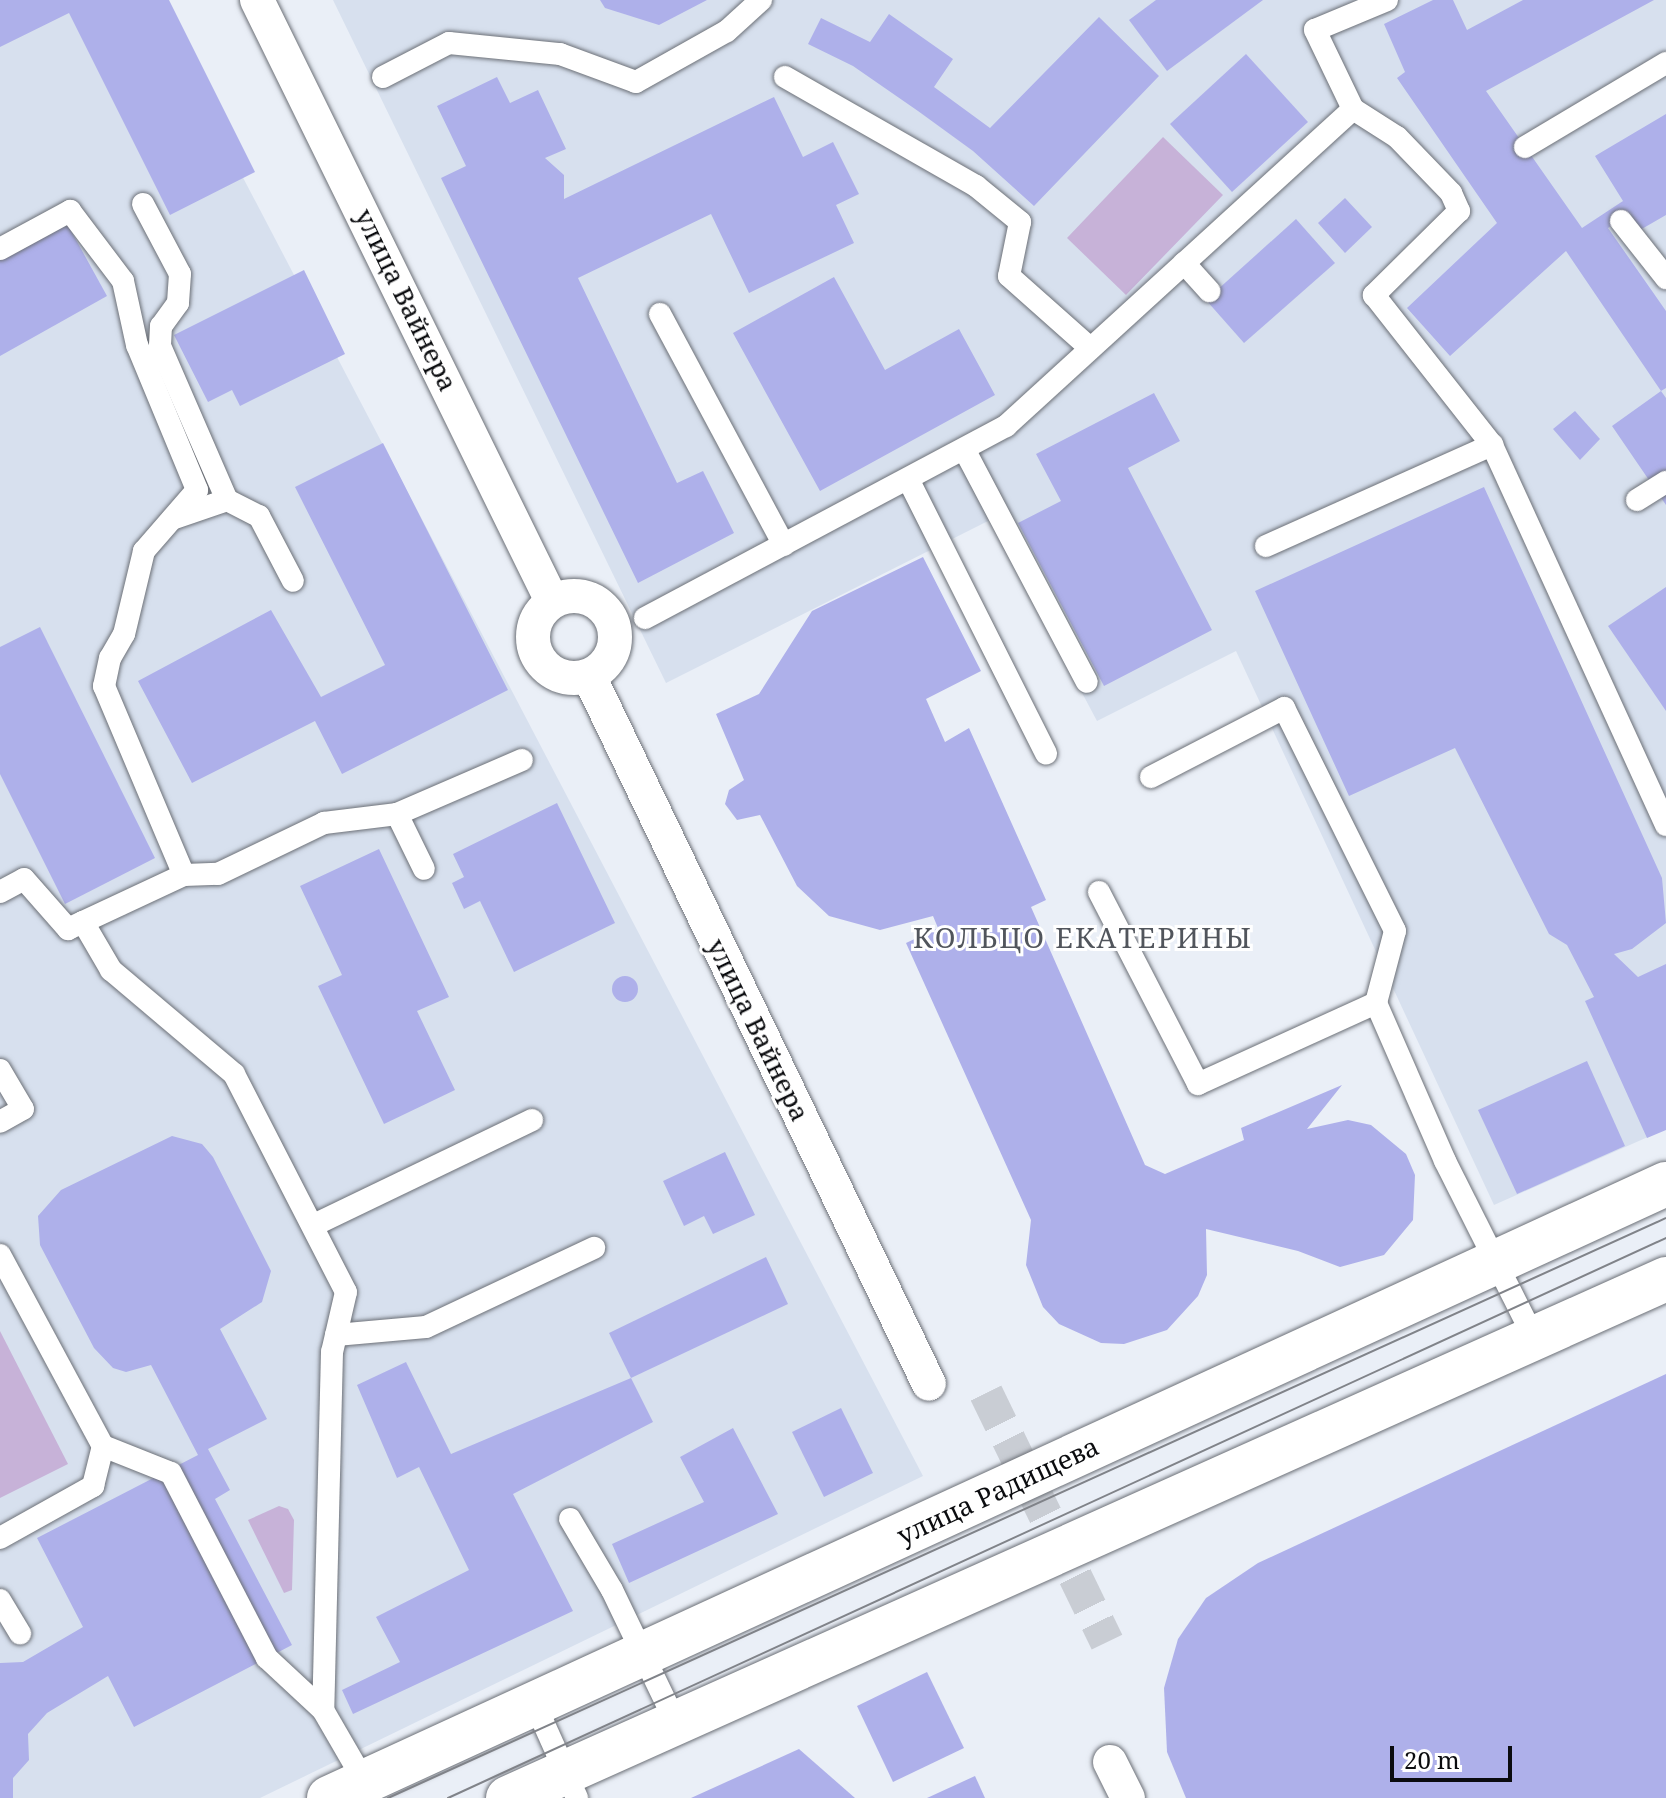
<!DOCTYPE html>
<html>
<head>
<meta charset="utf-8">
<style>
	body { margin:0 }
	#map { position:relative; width:1666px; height:1798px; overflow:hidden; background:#eaeff7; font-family:"Noto Serif",serif }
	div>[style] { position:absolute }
	.built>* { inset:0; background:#d7e0ee }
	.green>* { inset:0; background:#c7b2d8 }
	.building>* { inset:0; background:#aeb0ea }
	.round { border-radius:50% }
	.pedestrian-tunnel>* { height:34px; margin-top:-17px; transform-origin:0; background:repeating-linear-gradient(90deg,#c9cdd4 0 34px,transparent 0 51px) }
	.roads { filter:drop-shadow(0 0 2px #6c7077) drop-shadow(0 0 2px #6c7077) }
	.service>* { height:22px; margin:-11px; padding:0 11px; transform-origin:11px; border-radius:11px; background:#fff }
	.pedestrian>* { height:34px; margin:-17px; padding:0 17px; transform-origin:17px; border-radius:17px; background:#fff }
	.pedestrian>.ring { margin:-17px; padding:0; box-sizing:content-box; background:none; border:34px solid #fff; border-radius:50% }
	.tertiary>* { height:44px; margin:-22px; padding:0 22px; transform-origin:22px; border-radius:22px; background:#fff }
	.tram>* { height:2px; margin:-1px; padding:0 1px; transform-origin:1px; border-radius:1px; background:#808389 }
	span { translate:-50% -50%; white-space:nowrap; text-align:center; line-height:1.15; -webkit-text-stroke:6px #fff; paint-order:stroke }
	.street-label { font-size:26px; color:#0b0c0f }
	.neighbourhood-label { font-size:28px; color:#51555c; letter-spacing:2px }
	.scale { position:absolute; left:1390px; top:1746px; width:122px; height:36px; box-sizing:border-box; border:4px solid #0b0c0f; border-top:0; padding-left:10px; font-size:24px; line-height:28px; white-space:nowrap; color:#0b0c0f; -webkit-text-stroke:6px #fff; paint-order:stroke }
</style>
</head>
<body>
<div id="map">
	<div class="built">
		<i style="clip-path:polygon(0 0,150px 0,923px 1476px,260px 1798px,0 1798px)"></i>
		<i style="clip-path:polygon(333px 0,1666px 0,1666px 1129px,1494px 1205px,1236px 651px,1097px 721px,990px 520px,666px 683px)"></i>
	</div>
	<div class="green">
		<i style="clip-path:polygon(1163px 137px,1223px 195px,1126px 295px,1067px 238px)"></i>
		<i style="clip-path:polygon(0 1331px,68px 1464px,0 1498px)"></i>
		<i style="clip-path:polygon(279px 1506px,288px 1509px,294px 1520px,292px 1590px,284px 1593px,248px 1520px)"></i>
	</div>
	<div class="building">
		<i style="clip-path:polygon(0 0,169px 0,255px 172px,170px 215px,69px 13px,0 47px)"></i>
		<i style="clip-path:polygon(600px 0,707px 0,659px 25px,605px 8px)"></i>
		<i style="clip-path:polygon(1156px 0,1263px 0,1167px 71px,1129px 20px)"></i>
		<i style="clip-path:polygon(1433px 0,1453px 0,1467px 30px,1523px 0,1654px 0,1486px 91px,1582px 228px,1623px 201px,1595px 156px,1666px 114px,1666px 215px,1640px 230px,1630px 213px,1608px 228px,1666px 311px,1666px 388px,1661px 391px,1666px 398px,1666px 505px,1612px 426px,1661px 391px,1566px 251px,1450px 356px,1407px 308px,1497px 223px,1397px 78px,1405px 72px,1384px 24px)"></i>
		<i style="clip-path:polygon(889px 14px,953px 59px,934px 87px,990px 128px,1099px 17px,1159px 76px,1034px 206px,973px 151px,918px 111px,853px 66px,808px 44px,821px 18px,870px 42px)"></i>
		<i style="clip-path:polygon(1246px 54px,1308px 122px,1232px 192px,1170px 124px)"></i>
		<i style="clip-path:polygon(497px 77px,510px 103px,538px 90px,566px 149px,545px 158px,564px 175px,564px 199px,774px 97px,803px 157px,833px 142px,859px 194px,836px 205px,854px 243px,749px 293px,711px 214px,578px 278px,677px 483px,703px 471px,734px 533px,638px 583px,441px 178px,466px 166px,437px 106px)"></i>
		<i style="clip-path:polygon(1345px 198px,1372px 227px,1345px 253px,1318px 223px)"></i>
		<i style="clip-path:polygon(64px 218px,107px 296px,0 356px,0 254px)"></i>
		<i style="clip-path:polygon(1296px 219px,1335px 263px,1244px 343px,1206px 300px)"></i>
		<i style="clip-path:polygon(304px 270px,345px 354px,240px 406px,232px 390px,208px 402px,174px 335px)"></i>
		<i style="clip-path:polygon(834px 277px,885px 370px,959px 329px,995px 395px,820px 491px,733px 333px)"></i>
		<i style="clip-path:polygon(1154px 393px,1180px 441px,1128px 468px,1212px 630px,1104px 686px,1018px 523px,1061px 501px,1036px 454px)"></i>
		<i style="clip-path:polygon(1575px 411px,1600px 439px,1580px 460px,1553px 429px)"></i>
		<i style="clip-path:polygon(383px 443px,508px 690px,342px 774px,315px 721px,192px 783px,138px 681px,271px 610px,321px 697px,385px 665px,295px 487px)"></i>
		<i style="clip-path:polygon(1484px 487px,1662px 878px,1666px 923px,1632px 949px,1614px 954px,1638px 977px,1666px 964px,1666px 1130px,1647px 1138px,1585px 1001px,1594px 997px,1567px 945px,1549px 934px,1455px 748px,1349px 796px,1255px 591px)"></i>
		<i style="clip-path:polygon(923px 557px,981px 671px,926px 699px,945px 742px,969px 728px,1046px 900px,1031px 907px,1145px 1165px,1165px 1174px,1244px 1140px,1241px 1128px,1342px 1085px,1307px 1129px,1348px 1120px,1371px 1125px,1406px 1154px,1415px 1175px,1413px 1220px,1384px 1255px,1340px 1267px,1298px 1251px,1206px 1229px,1207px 1275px,1198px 1296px,1167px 1330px,1124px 1344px,1101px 1343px,1059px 1324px,1043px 1307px,1026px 1265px,1031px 1220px,906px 943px,938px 928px,933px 916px,880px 930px,829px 916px,797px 886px,760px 815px,737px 820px,725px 804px,729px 790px,744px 780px,716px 714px,759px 694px,812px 611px)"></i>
		<i style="clip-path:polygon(1666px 587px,1666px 711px,1608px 626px)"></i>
		<i style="clip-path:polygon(40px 627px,155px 858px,65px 904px,0 774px,0 647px)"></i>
		<i style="clip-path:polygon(557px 803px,615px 923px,514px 972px,480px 901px,464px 909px,452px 883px,464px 877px,453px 854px)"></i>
		<i style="clip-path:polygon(379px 849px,449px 997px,417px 1011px,455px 1090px,384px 1124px,318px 986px,342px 975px,300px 886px)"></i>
		<i class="round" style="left:612px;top:976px;width:26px;height:26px"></i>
		<i style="clip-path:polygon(1587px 1061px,1625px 1146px,1517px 1194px,1478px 1110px)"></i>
		<i style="clip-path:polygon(172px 1136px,202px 1144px,213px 1157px,271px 1271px,262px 1302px,220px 1329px,267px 1419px,208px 1449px,230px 1490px,215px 1499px,292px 1645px,134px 1727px,108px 1676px,47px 1713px,28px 1734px,29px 1760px,13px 1778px,13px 1798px,0 1798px,0 1663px,23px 1662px,83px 1627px,37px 1538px,198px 1455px,151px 1365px,126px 1372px,113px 1368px,94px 1348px,40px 1245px,38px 1216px,61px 1190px)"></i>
		<i style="clip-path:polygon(725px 1152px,755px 1215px,713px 1234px,704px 1216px,684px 1226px,663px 1181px)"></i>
		<i style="clip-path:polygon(766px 1257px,788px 1304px,631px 1378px,609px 1333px)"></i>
		<i style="clip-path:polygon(406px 1362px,451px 1454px,631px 1378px,653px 1422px,513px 1494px,573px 1611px,353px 1714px,342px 1690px,400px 1662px,376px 1617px,469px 1570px,419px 1467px,397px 1478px,357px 1385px)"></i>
		<i style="clip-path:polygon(1666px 1374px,1666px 1798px,1186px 1798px,1167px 1752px,1164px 1688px,1178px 1639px,1206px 1598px,1258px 1563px)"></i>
		<i style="clip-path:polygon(841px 1408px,873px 1473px,824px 1497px,792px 1432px)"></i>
		<i style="clip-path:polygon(733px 1428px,778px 1514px,629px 1583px,612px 1544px,704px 1502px,680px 1457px)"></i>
		<i style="clip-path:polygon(927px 1672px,964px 1748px,893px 1782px,857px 1706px)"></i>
		<i style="clip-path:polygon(799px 1749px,855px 1798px,691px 1798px)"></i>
		<i style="clip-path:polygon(975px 1776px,985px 1798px,927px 1798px)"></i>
	</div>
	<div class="pedestrian-tunnel">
		<i style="left:986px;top:1393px;width:277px;rotate:64.1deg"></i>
	</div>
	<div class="roads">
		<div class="service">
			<i style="left:383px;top:77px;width:74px;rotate:-27.3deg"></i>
			<i style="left:449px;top:43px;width:112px;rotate:5.7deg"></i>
			<i style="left:560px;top:54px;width:81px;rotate:20.2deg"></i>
			<i style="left:636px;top:82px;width:104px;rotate:-29.3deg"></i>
			<i style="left:727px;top:31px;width:46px;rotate:-42.4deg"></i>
			<i style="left:785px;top:77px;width:220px;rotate:29.7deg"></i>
			<i style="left:976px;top:186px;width:57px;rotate:39.3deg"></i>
			<i style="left:1020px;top:222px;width:55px;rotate:101.5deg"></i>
			<i style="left:1009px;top:276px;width:108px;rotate:41.6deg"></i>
			<i style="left:1353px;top:109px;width:52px;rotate:32.5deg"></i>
			<i style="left:1397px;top:137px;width:78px;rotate:46deg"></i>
			<i style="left:1451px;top:193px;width:20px;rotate:66deg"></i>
			<i style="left:1459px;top:211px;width:120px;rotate:135.3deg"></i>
			<i style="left:1374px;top:295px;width:191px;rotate:51.8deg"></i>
			<i style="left:1525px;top:147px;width:164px;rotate:-30.8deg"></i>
			<i style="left:143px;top:204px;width:79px;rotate:62.1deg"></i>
			<i style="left:180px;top:274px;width:29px;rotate:94deg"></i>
			<i style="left:178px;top:303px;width:29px;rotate:126deg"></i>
			<i style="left:161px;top:326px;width:20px;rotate:93deg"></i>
			<i style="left:160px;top:346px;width:168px;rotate:66.5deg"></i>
			<i style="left:227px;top:500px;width:58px;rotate:160.9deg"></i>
			<i style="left:1621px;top:221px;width:73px;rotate:51.7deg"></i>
			<i style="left:0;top:249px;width:80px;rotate:-28.5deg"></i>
			<i style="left:70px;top:211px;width:88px;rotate:52.9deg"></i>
			<i style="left:123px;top:281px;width:66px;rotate:77.7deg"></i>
			<i style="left:137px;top:345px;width:157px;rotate:67.5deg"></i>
			<i style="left:197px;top:490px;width:81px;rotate:131deg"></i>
			<i style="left:144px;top:551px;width:85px;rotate:103.5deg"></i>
			<i style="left:124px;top:634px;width:28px;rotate:120deg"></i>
			<i style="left:110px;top:658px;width:29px;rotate:102deg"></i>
			<i style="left:104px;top:686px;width:205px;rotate:67.1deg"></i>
			<i style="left:1184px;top:263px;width:38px;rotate:48deg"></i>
			<i style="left:660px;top:314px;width:262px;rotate:61.8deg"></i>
			<i style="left:964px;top:449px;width:263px;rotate:62.2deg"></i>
			<i style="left:909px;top:481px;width:305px;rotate:63.3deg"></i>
			<i style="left:227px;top:500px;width:36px;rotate:27deg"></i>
			<i style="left:259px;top:516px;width:73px;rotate:62.4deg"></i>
			<i style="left:1637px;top:500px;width:34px;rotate:-32deg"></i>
			<i style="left:1266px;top:546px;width:248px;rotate:-24.1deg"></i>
			<i style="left:1492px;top:445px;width:418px;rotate:65.4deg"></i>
			<i style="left:645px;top:618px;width:409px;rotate:-28deg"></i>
			<i style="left:1006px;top:426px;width:470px;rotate:-42.4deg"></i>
			<i style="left:1353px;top:109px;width:88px;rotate:-115.7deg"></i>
			<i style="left:1315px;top:30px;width:78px;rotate:-22.6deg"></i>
			<i style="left:1151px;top:777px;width:150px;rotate:-27.4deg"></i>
			<i style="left:1284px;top:708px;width:249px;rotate:63.5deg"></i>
			<i style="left:1395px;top:931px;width:74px;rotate:104.8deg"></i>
			<i style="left:397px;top:814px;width:136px;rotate:-23.4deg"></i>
			<i style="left:0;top:892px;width:27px;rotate:-28deg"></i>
			<i style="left:24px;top:879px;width:67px;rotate:48.7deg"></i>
			<i style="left:68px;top:929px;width:17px;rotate:-25deg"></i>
			<i style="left:83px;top:922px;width:56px;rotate:59.7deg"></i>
			<i style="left:111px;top:970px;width:161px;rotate:40.2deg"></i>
			<i style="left:234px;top:1074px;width:245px;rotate:62.8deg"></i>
			<i style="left:346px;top:1292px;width:62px;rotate:103.1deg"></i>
			<i style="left:332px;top:1352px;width:358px;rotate:91.4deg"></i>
			<i style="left:323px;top:1710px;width:88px;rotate:59.9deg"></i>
			<i style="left:1099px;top:892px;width:216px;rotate:62.7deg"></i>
			<i style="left:1198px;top:1084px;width:196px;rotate:-24.5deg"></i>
			<i style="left:1376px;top:1003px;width:172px;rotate:66.4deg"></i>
			<i style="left:1445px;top:1161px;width:196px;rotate:63.3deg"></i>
			<i style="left:83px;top:922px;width:111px;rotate:-25deg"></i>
			<i style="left:184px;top:875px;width:34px;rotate:-2deg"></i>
			<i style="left:218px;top:874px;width:118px;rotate:-25.7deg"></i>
			<i style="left:324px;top:823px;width:74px;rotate:-7deg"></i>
			<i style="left:397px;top:814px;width:61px;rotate:63.9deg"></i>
			<i style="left:0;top:1070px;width:45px;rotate:59.5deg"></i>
			<i style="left:23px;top:1109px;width:26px;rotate:151deg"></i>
			<i style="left:314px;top:1225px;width:242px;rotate:-25.7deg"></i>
			<i style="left:0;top:1255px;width:217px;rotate:61.7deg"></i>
			<i style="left:103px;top:1446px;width:73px;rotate:21.7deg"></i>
			<i style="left:171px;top:1473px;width:208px;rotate:62.6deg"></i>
			<i style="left:267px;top:1658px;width:76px;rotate:42.9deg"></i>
			<i style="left:336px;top:1335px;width:90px;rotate:-5.1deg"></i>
			<i style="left:426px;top:1327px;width:186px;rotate:-25.2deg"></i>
			<i style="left:570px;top:1519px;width:82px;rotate:59.4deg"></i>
			<i style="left:612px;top:1590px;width:145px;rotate:64.3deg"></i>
			<i style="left:0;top:1538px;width:107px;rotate:-29.2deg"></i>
			<i style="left:93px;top:1486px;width:41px;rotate:-76deg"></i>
			<i style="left:0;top:1600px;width:39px;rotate:59deg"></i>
			<i style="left:535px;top:1704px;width:103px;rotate:65.9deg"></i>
		</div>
		<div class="pedestrian">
			<i style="left:257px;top:0;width:669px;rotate:63.86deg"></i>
			<i class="ring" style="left:533px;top:596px;width:48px;height:48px"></i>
			<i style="left:589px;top:676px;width:785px;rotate:64.35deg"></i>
			<i style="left:1110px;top:1762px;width:40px;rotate:63.4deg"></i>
		</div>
		<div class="tertiary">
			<i style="left:329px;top:1798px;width:1471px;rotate:-24.67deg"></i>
			<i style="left:508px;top:1798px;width:1269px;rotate:-24.14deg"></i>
		</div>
	</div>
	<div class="tram">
		<i style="left:388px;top:1798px;width:1403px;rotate:-24.41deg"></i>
		<i style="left:448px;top:1798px;width:1341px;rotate:-24.69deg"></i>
	</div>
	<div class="street-label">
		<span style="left:406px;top:300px;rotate:64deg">улица Вайнера</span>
		<span style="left:758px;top:1030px;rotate:64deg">улица Вайнера</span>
		<span style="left:998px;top:1491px;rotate:-25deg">улица Радищева</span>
	</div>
	<div class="neighbourhood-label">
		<span style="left:1083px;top:937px">КОЛЬЦО ЕКАТЕРИНЫ</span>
	</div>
	<div class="scale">20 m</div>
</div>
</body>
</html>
